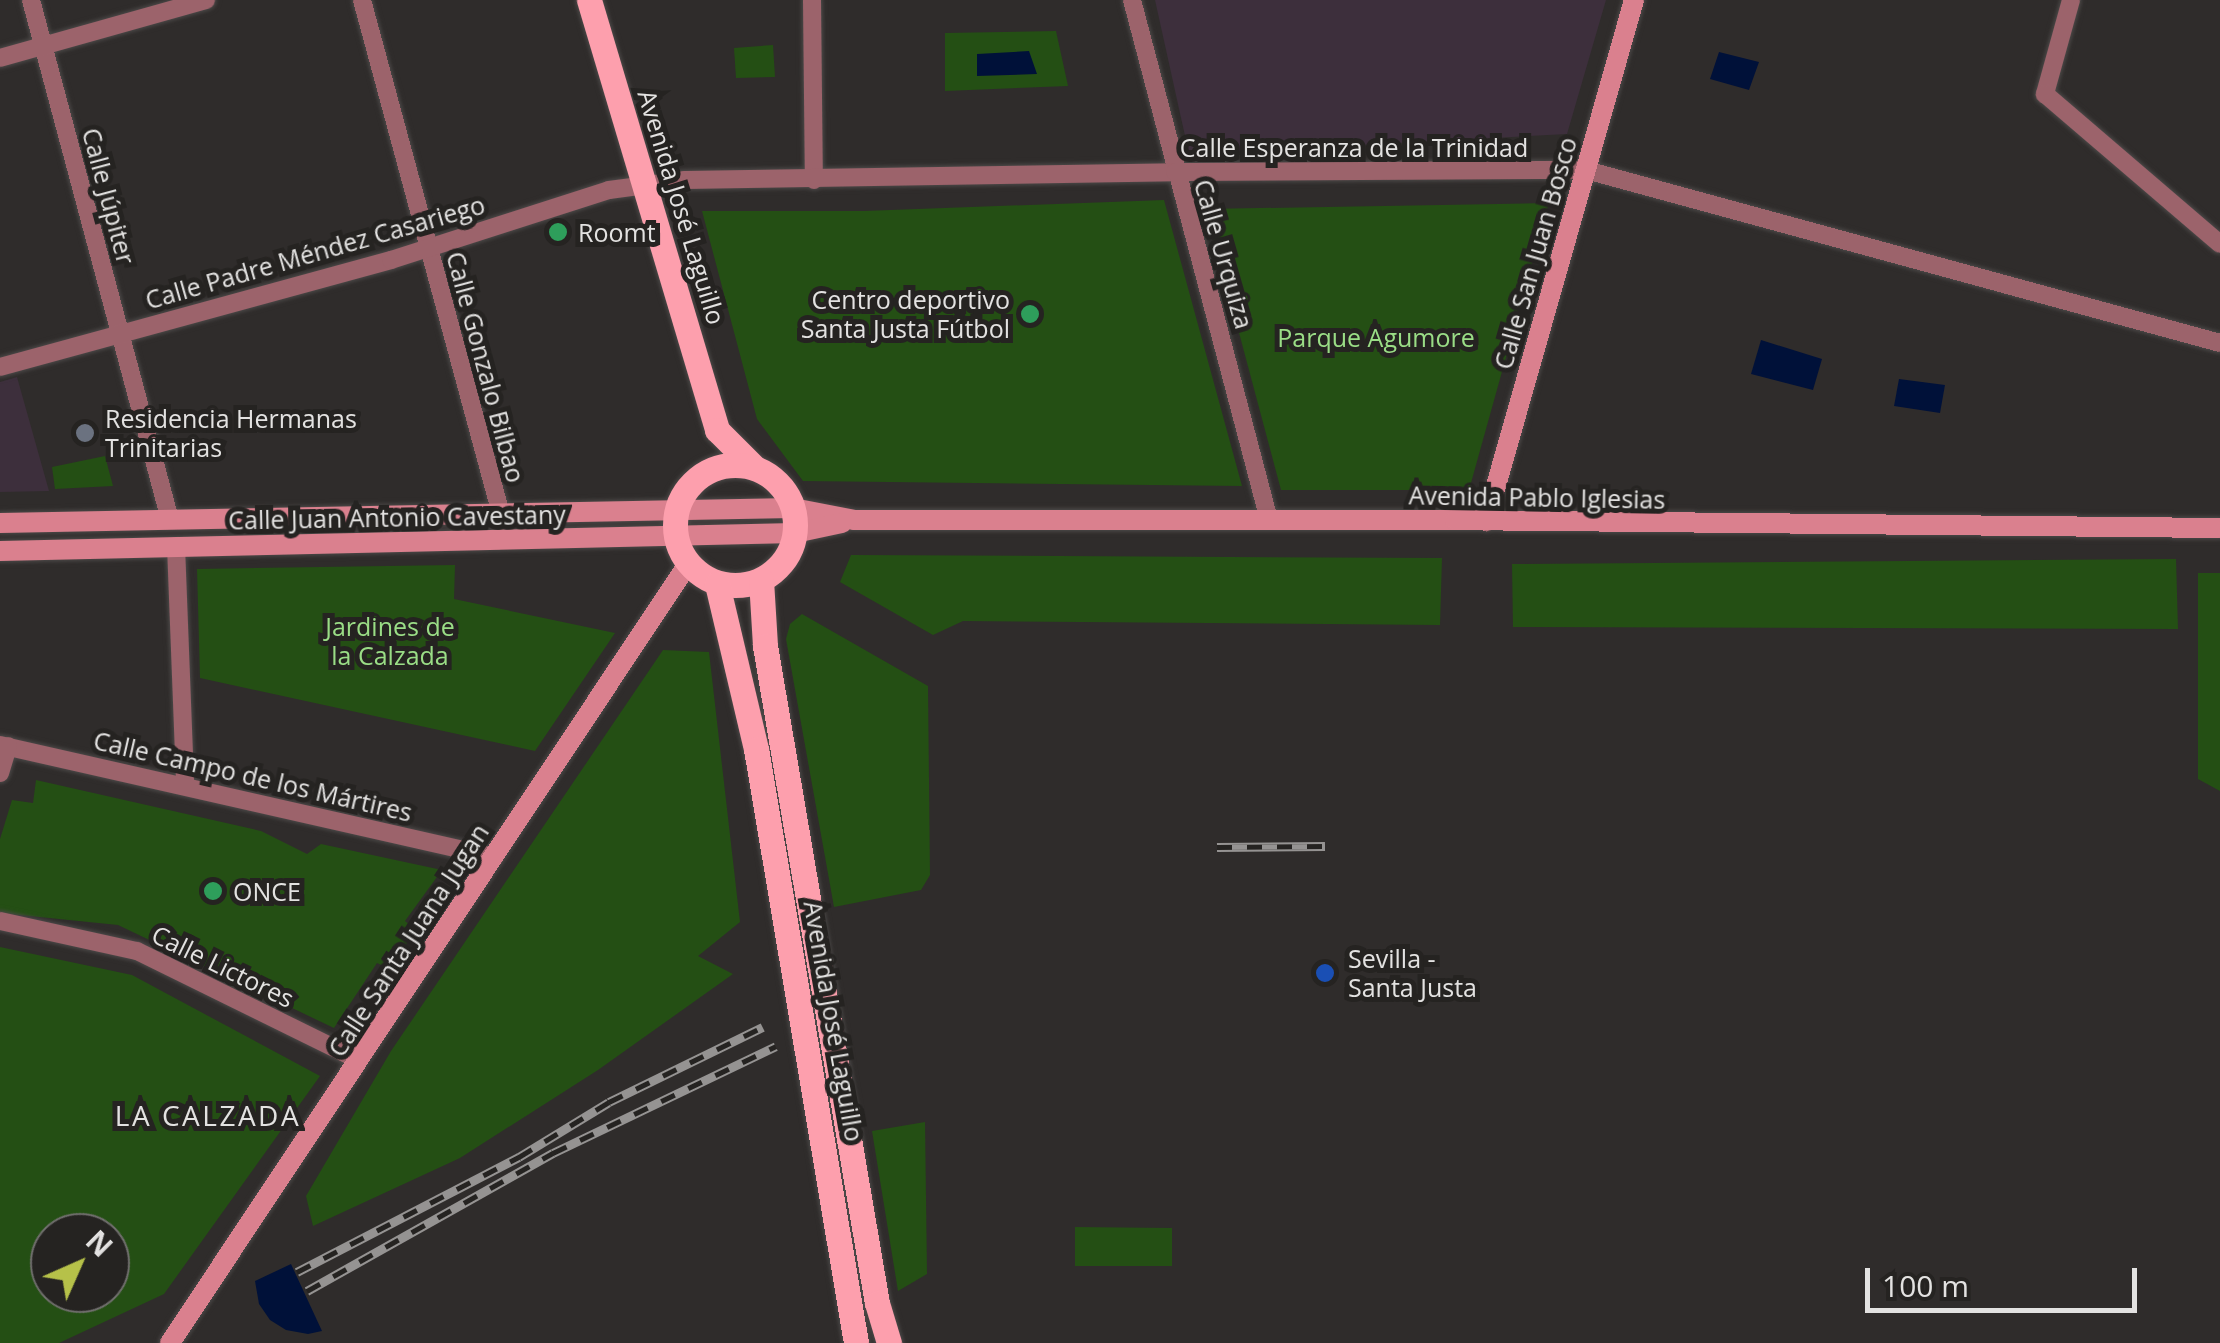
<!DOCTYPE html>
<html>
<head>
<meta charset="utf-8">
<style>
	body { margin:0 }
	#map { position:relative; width:2220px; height:1343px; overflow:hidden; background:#2f2c2b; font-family:"Open Sans",sans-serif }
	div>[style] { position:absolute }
	.education>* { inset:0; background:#3d2f3c }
	.green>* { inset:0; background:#244f14 }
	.water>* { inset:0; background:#001139 }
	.roads { filter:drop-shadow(0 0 2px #4c4948) drop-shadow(0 0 2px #4c4948) }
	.street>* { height:18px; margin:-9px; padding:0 9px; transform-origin:9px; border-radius:9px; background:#9c636b }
	.secondary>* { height:20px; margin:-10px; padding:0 10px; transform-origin:10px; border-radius:10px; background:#da808e }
	.primary>* { height:25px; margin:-12.5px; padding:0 12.5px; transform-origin:12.5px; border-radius:12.5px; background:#fd9fad }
	.primary>.ring { margin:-12.5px; padding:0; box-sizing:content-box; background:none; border:25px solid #fd9fad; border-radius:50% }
	.rail>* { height:9px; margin-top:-4.5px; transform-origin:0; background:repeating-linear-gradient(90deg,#252321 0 15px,#959392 0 30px); box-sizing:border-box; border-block:2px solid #959392 }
	.dots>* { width:28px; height:28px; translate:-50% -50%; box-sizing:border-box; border:5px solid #252321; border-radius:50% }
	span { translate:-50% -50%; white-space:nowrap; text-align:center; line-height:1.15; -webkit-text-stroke:10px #252321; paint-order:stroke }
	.street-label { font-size:25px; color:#e3e2e1 }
	.poi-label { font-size:25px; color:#e3e2e1 }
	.left { translate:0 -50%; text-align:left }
	.right { translate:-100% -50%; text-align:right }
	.park-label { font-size:25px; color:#9add86 }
	.neighbourhood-label { font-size:28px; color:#e3e2e1; letter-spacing:2.5px }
	.north { position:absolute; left:30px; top:1213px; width:100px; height:100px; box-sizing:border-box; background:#252321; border:2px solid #716f6e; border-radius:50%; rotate:45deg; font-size:28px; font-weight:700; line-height:40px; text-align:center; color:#e3e2e1 }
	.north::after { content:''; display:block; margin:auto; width:35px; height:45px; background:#b6c149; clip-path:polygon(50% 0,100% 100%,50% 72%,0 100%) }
	.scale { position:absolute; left:1865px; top:1268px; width:272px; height:45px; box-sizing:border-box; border:5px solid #e3e2e1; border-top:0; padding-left:12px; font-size:30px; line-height:35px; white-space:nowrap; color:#e3e2e1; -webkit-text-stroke:8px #252321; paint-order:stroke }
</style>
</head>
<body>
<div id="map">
	<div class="education">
		<i style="clip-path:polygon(1155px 0,1606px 0,1567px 134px,1189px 154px)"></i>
		<i style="clip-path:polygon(17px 377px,49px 491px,0 492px,0 382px)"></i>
	</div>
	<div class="green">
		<i style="clip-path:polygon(1056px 31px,1068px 86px,945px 91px,945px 33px)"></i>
		<i style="clip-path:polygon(773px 45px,775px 77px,736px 78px,734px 48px)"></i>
		<i style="clip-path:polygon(1164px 200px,1242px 486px,803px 481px,757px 419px,702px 211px,864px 211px)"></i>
		<i style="clip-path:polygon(1549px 203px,1469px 490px,1281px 490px,1206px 209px)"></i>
		<i style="clip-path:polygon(105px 456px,113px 486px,55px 489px,52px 467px)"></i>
		<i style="clip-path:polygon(851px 555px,1442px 558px,1440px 625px,963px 621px,933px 635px,840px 582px)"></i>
		<i style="clip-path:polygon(2176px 559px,2178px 629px,1513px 627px,1512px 564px)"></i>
		<i style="clip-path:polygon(455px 565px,454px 599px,615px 633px,535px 751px,200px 678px,197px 569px)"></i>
		<i style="clip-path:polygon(2198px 573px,2220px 573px,2220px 791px,2198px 779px)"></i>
		<i style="clip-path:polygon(802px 614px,928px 686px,930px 875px,921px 890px,834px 907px,786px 639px,790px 624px)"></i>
		<i style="clip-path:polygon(663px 650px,709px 652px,740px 922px,698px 956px,733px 974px,598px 1070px,460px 1158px,313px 1226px,306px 1196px,391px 1051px)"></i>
		<i style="clip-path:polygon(36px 780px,261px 831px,307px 854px,321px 844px,442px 870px,405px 921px,416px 930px,390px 969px,377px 963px,334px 1028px,118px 925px,0 913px,0 839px,12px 800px,33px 803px)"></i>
		<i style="clip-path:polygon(evenodd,0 947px,132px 975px,320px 1076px,164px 1294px,59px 1343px,0 1343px,0 947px,110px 1233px,110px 1293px,50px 1293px,50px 1233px,110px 1233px)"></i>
		<i style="clip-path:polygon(925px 1122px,927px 1274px,898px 1291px,872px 1131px)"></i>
		<i style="clip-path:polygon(1075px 1227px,1172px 1228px,1172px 1266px,1075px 1266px)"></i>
	</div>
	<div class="water">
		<i style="clip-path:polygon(1029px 51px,1037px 74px,977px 76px,977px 54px)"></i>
		<i style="clip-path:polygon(1719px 52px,1759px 62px,1749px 90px,1710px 79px)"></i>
		<i style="clip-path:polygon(1761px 340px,1822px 359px,1813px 390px,1751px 374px)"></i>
		<i style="clip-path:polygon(1899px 379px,1945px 385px,1940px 413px,1894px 406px)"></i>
		<i style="clip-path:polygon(291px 1264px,322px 1331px,308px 1334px,286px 1330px,270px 1320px,259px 1304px,255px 1281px)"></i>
	</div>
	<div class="roads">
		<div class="street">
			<i style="left:31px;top:0;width:538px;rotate:75.03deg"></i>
			<i style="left:362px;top:0;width:532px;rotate:74.87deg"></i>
			<i style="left:812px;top:0;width:180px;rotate:89.4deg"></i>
			<i style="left:1132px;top:0;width:538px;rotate:75.24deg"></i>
			<i style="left:2071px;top:0;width:98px;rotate:105.5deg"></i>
			<i style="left:2045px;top:94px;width:230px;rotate:40.6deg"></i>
			<i style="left:0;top:58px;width:214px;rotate:-15.7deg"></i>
			<i style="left:0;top:367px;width:405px;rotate:-15.3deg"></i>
			<i style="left:391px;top:260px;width:229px;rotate:-17.8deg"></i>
			<i style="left:609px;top:190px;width:77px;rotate:-7.5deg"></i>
			<i style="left:685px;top:180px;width:490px;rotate:-0.9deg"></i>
			<i style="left:1175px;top:172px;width:411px;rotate:-0.3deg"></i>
			<i style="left:1586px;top:170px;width:657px;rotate:15.26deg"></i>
			<i style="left:176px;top:546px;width:239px;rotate:87.8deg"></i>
			<i style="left:0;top:745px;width:507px;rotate:12.77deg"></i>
			<i style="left:0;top:773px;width:28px;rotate:-73deg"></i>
			<i style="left:0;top:921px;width:140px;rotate:12.4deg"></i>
			<i style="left:137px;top:951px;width:247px;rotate:26.2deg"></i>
		</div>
		<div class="secondary">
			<i style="left:1486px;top:521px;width:542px;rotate:-74.14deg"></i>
			<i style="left:0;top:523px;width:793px;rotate:-1.08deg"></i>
			<i style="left:793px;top:508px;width:62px;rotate:11.1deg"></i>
			<i style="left:854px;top:520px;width:601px"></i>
			<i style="left:1455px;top:520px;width:765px;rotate:0.6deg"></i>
			<i style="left:0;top:551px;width:795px;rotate:-1.3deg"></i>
			<i style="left:795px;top:533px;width:48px;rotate:-12deg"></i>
			<i style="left:170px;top:1343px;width:936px;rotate:-56.38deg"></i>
		</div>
		<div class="primary">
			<i style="left:589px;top:0;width:449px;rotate:73.4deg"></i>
			<i style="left:717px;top:430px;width:52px;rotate:45deg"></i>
			<i class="ring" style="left:675px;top:465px;width:95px;height:95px"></i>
			<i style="left:761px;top:580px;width:66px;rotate:86.5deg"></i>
			<i style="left:765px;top:646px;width:666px;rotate:80.33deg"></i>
			<i style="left:877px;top:1303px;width:42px;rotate:73.3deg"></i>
			<i style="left:717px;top:584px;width:170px;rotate:76.7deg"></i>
			<i style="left:756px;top:749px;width:602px;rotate:80.44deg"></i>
		</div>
	</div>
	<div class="rail">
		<i style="left:1217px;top:847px;width:108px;rotate:-0.5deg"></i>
		<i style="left:297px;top:1272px;width:250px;rotate:-27.4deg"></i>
		<i style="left:519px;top:1157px;width:105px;rotate:-31.4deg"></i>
		<i style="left:609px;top:1102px;width:171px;rotate:-26deg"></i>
		<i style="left:307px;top:1291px;width:282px;rotate:-29.3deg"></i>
		<i style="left:553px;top:1153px;width:247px;rotate:-25.6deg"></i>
	</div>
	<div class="dots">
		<i style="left:558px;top:232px;background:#2e9e5b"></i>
		<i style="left:1030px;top:314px;background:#2e9e5b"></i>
		<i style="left:85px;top:433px;background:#6b7280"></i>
		<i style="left:213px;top:891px;background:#2e9e5b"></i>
		<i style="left:1325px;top:973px;background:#1a4fb4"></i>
	</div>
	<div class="street-label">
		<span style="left:1354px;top:147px">Calle Esperanza de la Trinidad</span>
		<span style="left:109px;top:196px;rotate:75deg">Calle Júpiter</span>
		<span style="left:682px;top:207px;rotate:73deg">Avenida José Laguillo</span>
		<span style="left:315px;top:252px;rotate:-16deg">Calle Padre Méndez Casariego</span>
		<span style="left:1535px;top:253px;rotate:-74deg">Calle San Juan Bosco</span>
		<span style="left:1224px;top:254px;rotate:74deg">Calle Urquiza</span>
		<span style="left:486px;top:367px;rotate:75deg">Calle Gonzalo Bilbao</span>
		<span style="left:1537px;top:497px;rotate:1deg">Avenida Pablo Iglesias</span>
		<span style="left:397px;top:517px;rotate:-1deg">Calle Juan Antonio Cavestany</span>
		<span style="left:253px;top:776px;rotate:13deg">Calle Campo de los Mártires</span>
		<span style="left:408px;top:940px;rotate:-57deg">Calle Santa Juana Jugan</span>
		<span style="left:223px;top:966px;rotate:26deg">Calle Lictores</span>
		<span style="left:834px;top:1021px;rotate:80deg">Avenida José Laguillo</span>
	</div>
	<div class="poi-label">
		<span class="left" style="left:578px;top:232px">Roomt</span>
		<span class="right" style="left:1010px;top:314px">Centro deportivo<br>Santa Justa Fútbol</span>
		<span class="left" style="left:105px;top:433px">Residencia Hermanas<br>Trinitarias</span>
		<span class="left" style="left:233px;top:891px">ONCE</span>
		<span class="left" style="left:1348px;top:973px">Sevilla -<br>Santa Justa</span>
	</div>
	<div class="park-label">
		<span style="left:1376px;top:337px">Parque Agumore</span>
		<span style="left:390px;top:641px">Jardines de<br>la Calzada</span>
	</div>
	<div class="neighbourhood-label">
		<span style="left:208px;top:1115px">LA CALZADA</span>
	</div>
	<div class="north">N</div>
	<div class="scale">100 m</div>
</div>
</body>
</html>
